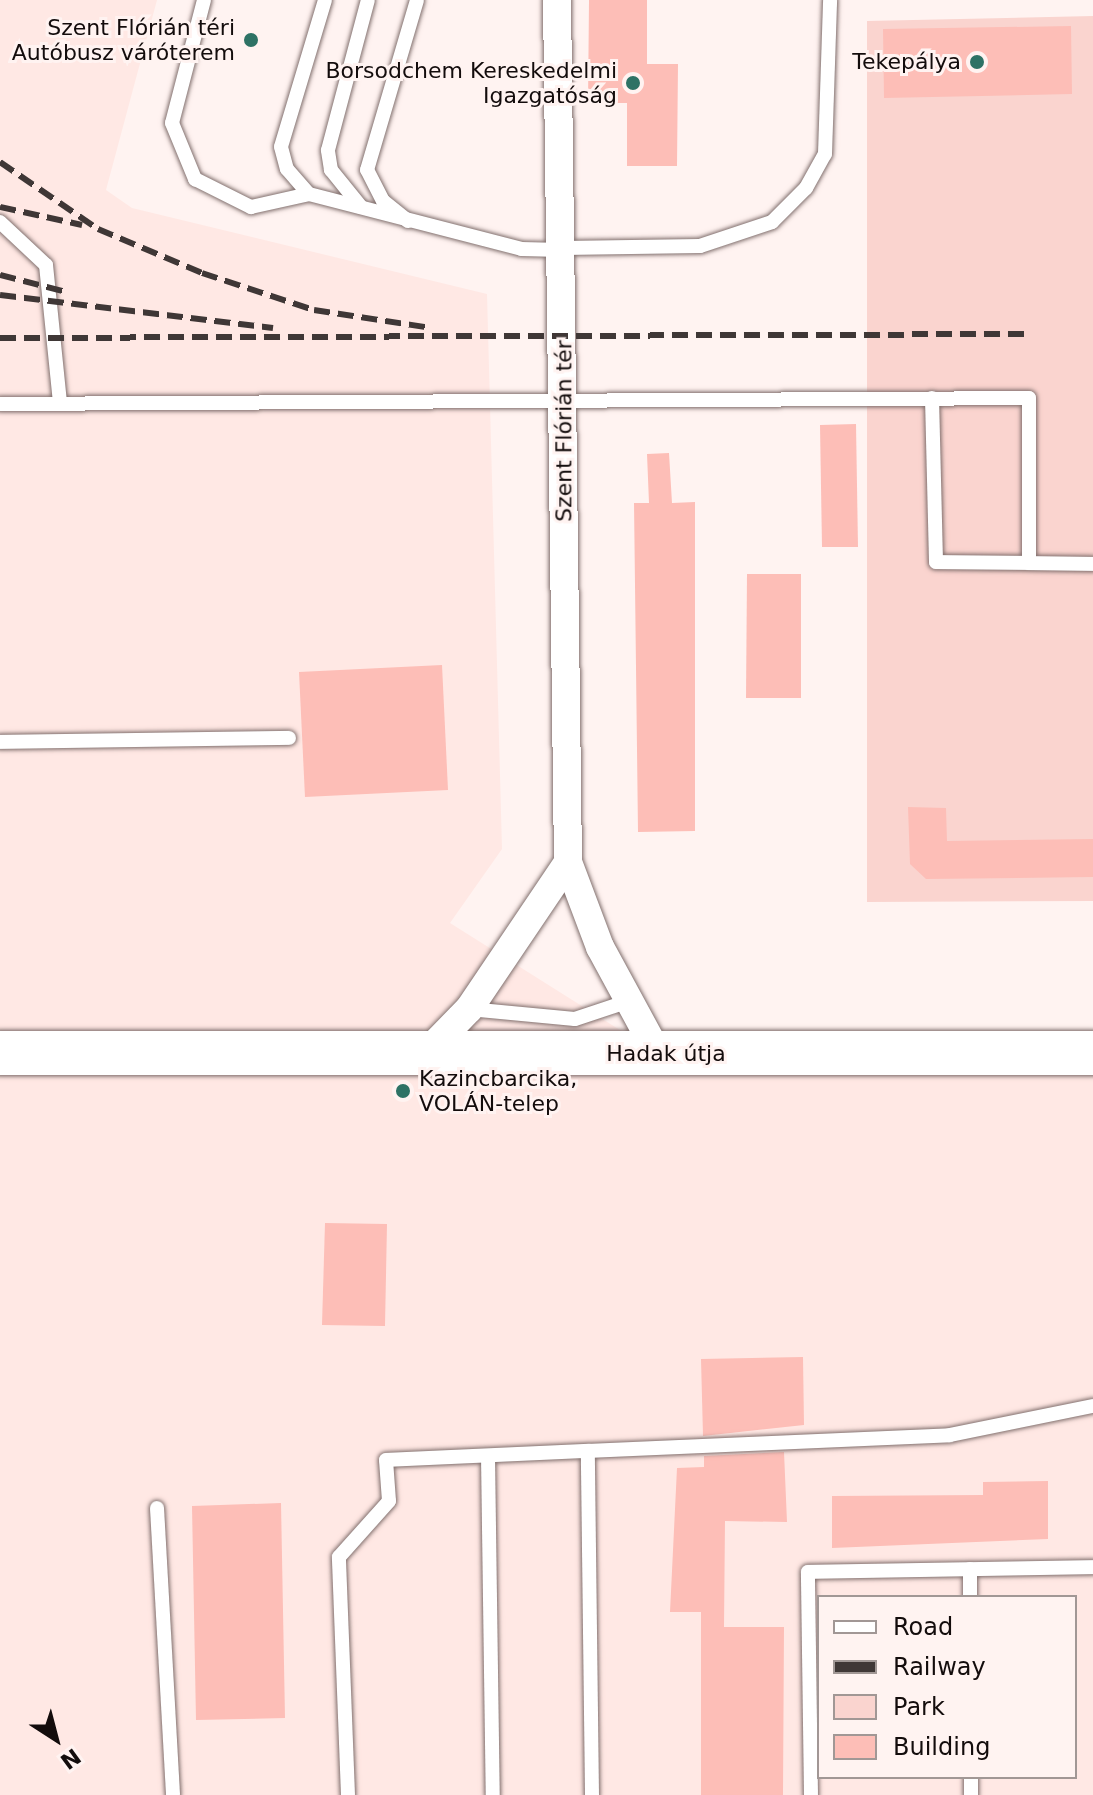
<!DOCTYPE html>
<html>
<head>
<meta charset="utf-8">
<style>
	body { margin:0 }
	#map { position:relative; width:1093px; height:1795px; overflow:hidden; background:#fff3f1; font-family:"DejaVu Sans",sans-serif }
	div>[style] { position:absolute }
	.built>* { inset:0; background:#ffe8e4 }
	.green>* { inset:0; background:#fad4cf }
	.building>* { inset:0; background:#fdbeb7 }
	.roads { filter:drop-shadow(0 0 2px #82706e) drop-shadow(0 0 2px #82706e) }
	.service>* { height:14px; margin:-7px; padding:0 7px; transform-origin:7px; border-radius:7px; background:#fff }
	.minor>* { height:28px; margin:-14px; padding:0 14px; transform-origin:14px; border-radius:14px; background:#fff }
	.primary>* { height:44px; margin:-22px; padding:0 22px; transform-origin:22px; border-radius:22px; background:#fff }
	.rail>* { height:6px; margin-top:-3px; transform-origin:0; background:repeating-linear-gradient(90deg,#3f3736 0 16px,transparent 0 24px) }
	.dots>* { width:22px; height:22px; translate:-50% -50%; box-sizing:border-box; border:4px solid #fff3f1; border-radius:50% }
	span { translate:-50% -50%; white-space:nowrap; text-align:center; line-height:1.15; -webkit-text-stroke:6px #fff3f1; paint-order:stroke }
	.poi-label { font-size:22px; color:#130c0c }
	.right { translate:-100% -50%; text-align:right }
	.left { translate:0 -50%; text-align:left }
	.street-label { font-size:22px; color:#130c0c }
	.legend { position:absolute; left:817px; top:1595px; width:260px; height:184px; box-sizing:border-box; background:#fff3f1; border:2px solid #a19795; margin:0; padding:10px 14px; list-style:none; font-size:24px; color:#130c0c }
	.legend li { display:flex; align-items:center; gap:16px; height:40px }
	.legend b { width:40px; border:2px solid #a19795 }
	.north { position:absolute; left:16px; top:1699px; width:80px; height:80px; -webkit-text-stroke:6px #fff3f1; paint-order:stroke; rotate:144deg; font-size:22px; font-weight:700; line-height:32px; text-align:center; color:#130c0c }
	.north::after { content:''; display:block; margin:auto; width:28px; height:36px; background:#130c0c; clip-path:polygon(50% 0,100% 100%,50% 72%,0 100%) }
</style>
</head>
<body>
<div id="map">
	<div class="built">
		<i style="clip-path:polygon(evenodd,0 0,157px 0,106px 190px,132px 208px,487px 294px,502px 849px,450px 923px,658px 1054px,1093px 1047px,1093px 1795px,0 1795px,0 0,819px 1597px,1075px 1597px,1075px 1777px,819px 1777px,819px 1597px)"></i>
	</div>
	<div class="green">
		<i style="clip-path:polygon(1093px 16px,1093px 901px,867px 902px,867px 21px)"></i>
	</div>
	<div class="building">
		<i style="clip-path:polygon(589px 0,647px 0,647px 64px,678px 64px,677px 166px,627px 166px,627px 103px,588px 103px)"></i>
		<i style="clip-path:polygon(1071px 26px,1072px 94px,884px 98px,883px 29px)"></i>
		<i style="clip-path:polygon(856px 424px,858px 547px,822px 547px,820px 425px)"></i>
		<i style="clip-path:polygon(669px 453px,672px 503px,695px 502px,695px 831px,638px 832px,634px 503px,649px 503px,647px 454px)"></i>
		<i style="clip-path:polygon(747px 574px,801px 574px,801px 698px,746px 698px)"></i>
		<i style="clip-path:polygon(442px 665px,448px 790px,305px 797px,299px 672px)"></i>
		<i style="clip-path:polygon(908px 807px,946px 808px,947px 841px,1093px 839px,1093px 877px,926px 879px,910px 864px)"></i>
		<i style="clip-path:polygon(325px 1223px,387px 1224px,385px 1326px,322px 1325px)"></i>
		<i style="clip-path:polygon(803px 1357px,804px 1425px,703px 1436px,701px 1359px)"></i>
		<i style="clip-path:polygon(784px 1452px,787px 1522px,725px 1521px,724px 1627px,784px 1627px,783px 1795px,701px 1795px,701px 1612px,670px 1612px,677px 1468px,704px 1467px,704px 1456px)"></i>
		<i style="clip-path:polygon(1048px 1481px,1048px 1539px,832px 1548px,832px 1496px,983px 1495px,983px 1482px)"></i>
		<i style="clip-path:polygon(281px 1503px,285px 1718px,196px 1720px,192px 1506px)"></i>
	</div>
	<div class="roads">
		<div class="service">
			<i style="left:204px;top:0;width:127px;rotate:104.6deg"></i>
			<i style="left:172px;top:123px;width:61px;rotate:67.7deg"></i>
			<i style="left:195px;top:179px;width:63px;rotate:26.6deg"></i>
			<i style="left:251px;top:207px;width:59px;rotate:-12.6deg"></i>
			<i style="left:325px;top:0;width:153px;rotate:106.7deg"></i>
			<i style="left:281px;top:147px;width:23px;rotate:75deg"></i>
			<i style="left:287px;top:169px;width:33px;rotate:49deg"></i>
			<i style="left:309px;top:194px;width:219px;rotate:14.5deg"></i>
			<i style="left:521px;top:249px;width:41px;rotate:1.4deg"></i>
			<i style="left:361px;top:207px;width:48px;rotate:-129deg"></i>
			<i style="left:331px;top:170px;width:20px;rotate:-99deg"></i>
			<i style="left:328px;top:150px;width:155px;rotate:-75.1deg"></i>
			<i style="left:408px;top:221px;width:32px;rotate:-141deg"></i>
			<i style="left:383px;top:201px;width:35px;rotate:-117deg"></i>
			<i style="left:367px;top:170px;width:177px;rotate:-73.6deg"></i>
			<i style="left:0;top:222px;width:63px;rotate:43.1deg"></i>
			<i style="left:46px;top:265px;width:139px;rotate:84.2deg"></i>
			<i style="left:563px;top:248px;width:137px;rotate:-0.8deg"></i>
			<i style="left:700px;top:246px;width:76px;rotate:-18.4deg"></i>
			<i style="left:772px;top:222px;width:48px;rotate:-45deg"></i>
			<i style="left:806px;top:188px;width:39px;rotate:-61deg"></i>
			<i style="left:825px;top:154px;width:154px;rotate:-88.1deg"></i>
			<i style="left:932px;top:398px;width:164px;rotate:88.6deg"></i>
			<i style="left:936px;top:562px;width:93px;rotate:0.6deg"></i>
			<i style="left:0;top:404px;width:1029px;rotate:-0.33deg"></i>
			<i style="left:1029px;top:398px;width:165px;rotate:90deg"></i>
			<i style="left:1029px;top:563px;width:64px;rotate:0.9deg"></i>
			<i style="left:0;top:742px;width:289px;rotate:-0.8deg"></i>
			<i style="left:469px;top:1009px;width:106px;rotate:5.4deg"></i>
			<i style="left:575px;top:1019px;width:57px;rotate:-18.4deg"></i>
			<i style="left:488px;top:1456px;width:339px;rotate:89.2deg"></i>
			<i style="left:157px;top:1508px;width:287px;rotate:86.8deg"></i>
			<i style="left:970px;top:1569px;width:28px;rotate:90deg"></i>
			<i style="left:971px;top:1777px;width:18px;rotate:90deg"></i>
			<i style="left:348px;top:1795px;width:238px;rotate:-92.2deg"></i>
			<i style="left:339px;top:1557px;width:75px;rotate:-48.2deg"></i>
			<i style="left:389px;top:1501px;width:41px;rotate:-94.2deg"></i>
			<i style="left:386px;top:1460px;width:202px;rotate:-2.6deg"></i>
			<i style="left:592px;top:1795px;width:344px;rotate:-90.7deg"></i>
			<i style="left:588px;top:1451px;width:362px;rotate:-2.5deg"></i>
			<i style="left:950px;top:1435px;width:146px;rotate:-11.5deg"></i>
			<i style="left:811px;top:1795px;width:223px;rotate:-90.8deg"></i>
			<i style="left:808px;top:1572px;width:285px;rotate:-1deg"></i>
		</div>
		<div class="minor">
			<i style="left:557px;top:0;width:862px;rotate:89.27deg"></i>
			<i style="left:568px;top:862px;width:91px;rotate:69.4deg"></i>
			<i style="left:600px;top:947px;width:122px;rotate:61.5deg"></i>
			<i style="left:426px;top:1053px;width:62px;rotate:-45.7deg"></i>
			<i style="left:469px;top:1009px;width:177px;rotate:-56deg"></i>
		</div>
		<div class="primary">
			<i style="left:0;top:1053px;width:1093px"></i>
		</div>
	</div>
	<div class="rail">
		<i style="left:0;top:162px;width:119px;rotate:34.4deg"></i>
		<i style="left:98px;top:229px;width:113px;rotate:22.9deg"></i>
		<i style="left:202px;top:273px;width:118px;rotate:18.3deg"></i>
		<i style="left:314px;top:310px;width:118px;rotate:8.7deg"></i>
		<i style="left:0;top:207px;width:84px;rotate:12.4deg"></i>
		<i style="left:0;top:275px;width:68px;rotate:14.4deg"></i>
		<i style="left:0;top:295px;width:275px;rotate:6.9deg"></i>
		<i style="left:0;top:338px;width:1024px;rotate:-0.22deg"></i>
	</div>
	<div class="dots">
		<i style="left:251px;top:40px;background:#2e7265"></i>
		<i style="left:977px;top:62px;background:#2e7265"></i>
		<i style="left:633px;top:83px;background:#2e7265"></i>
		<i style="left:403px;top:1091px;background:#2e7265"></i>
	</div>
	<div class="poi-label">
		<span class="right" style="left:235px;top:40px">Szent Flórián téri<br>Autóbusz váróterem</span>
		<span class="right" style="left:961px;top:62px">Tekepálya</span>
		<span class="right" style="left:617px;top:83px">Borsodchem Kereskedelmi<br>Igazgatóság</span>
		<span class="left" style="left:419px;top:1091px">Kazincbarcika,<br>VOLÁN-telep</span>
	</div>
	<div class="street-label">
		<span style="left:564px;top:431px;rotate:-90deg">Szent Flórián tér</span>
		<span style="left:666px;top:1054px">Hadak útja</span>
	</div>
	<ul class="legend">
	<li><b style="height:10px;background:#fff"></b>Road</li>
	<li><b style="height:10px;background:#3f3736"></b>Railway</li>
	<li><b style="height:22px;background:#fad4cf"></b>Park</li>
	<li><b style="height:22px;background:#fdbeb7"></b>Building</li>
	</ul>
	<div class="north">N</div>
</div>
</body>
</html>
